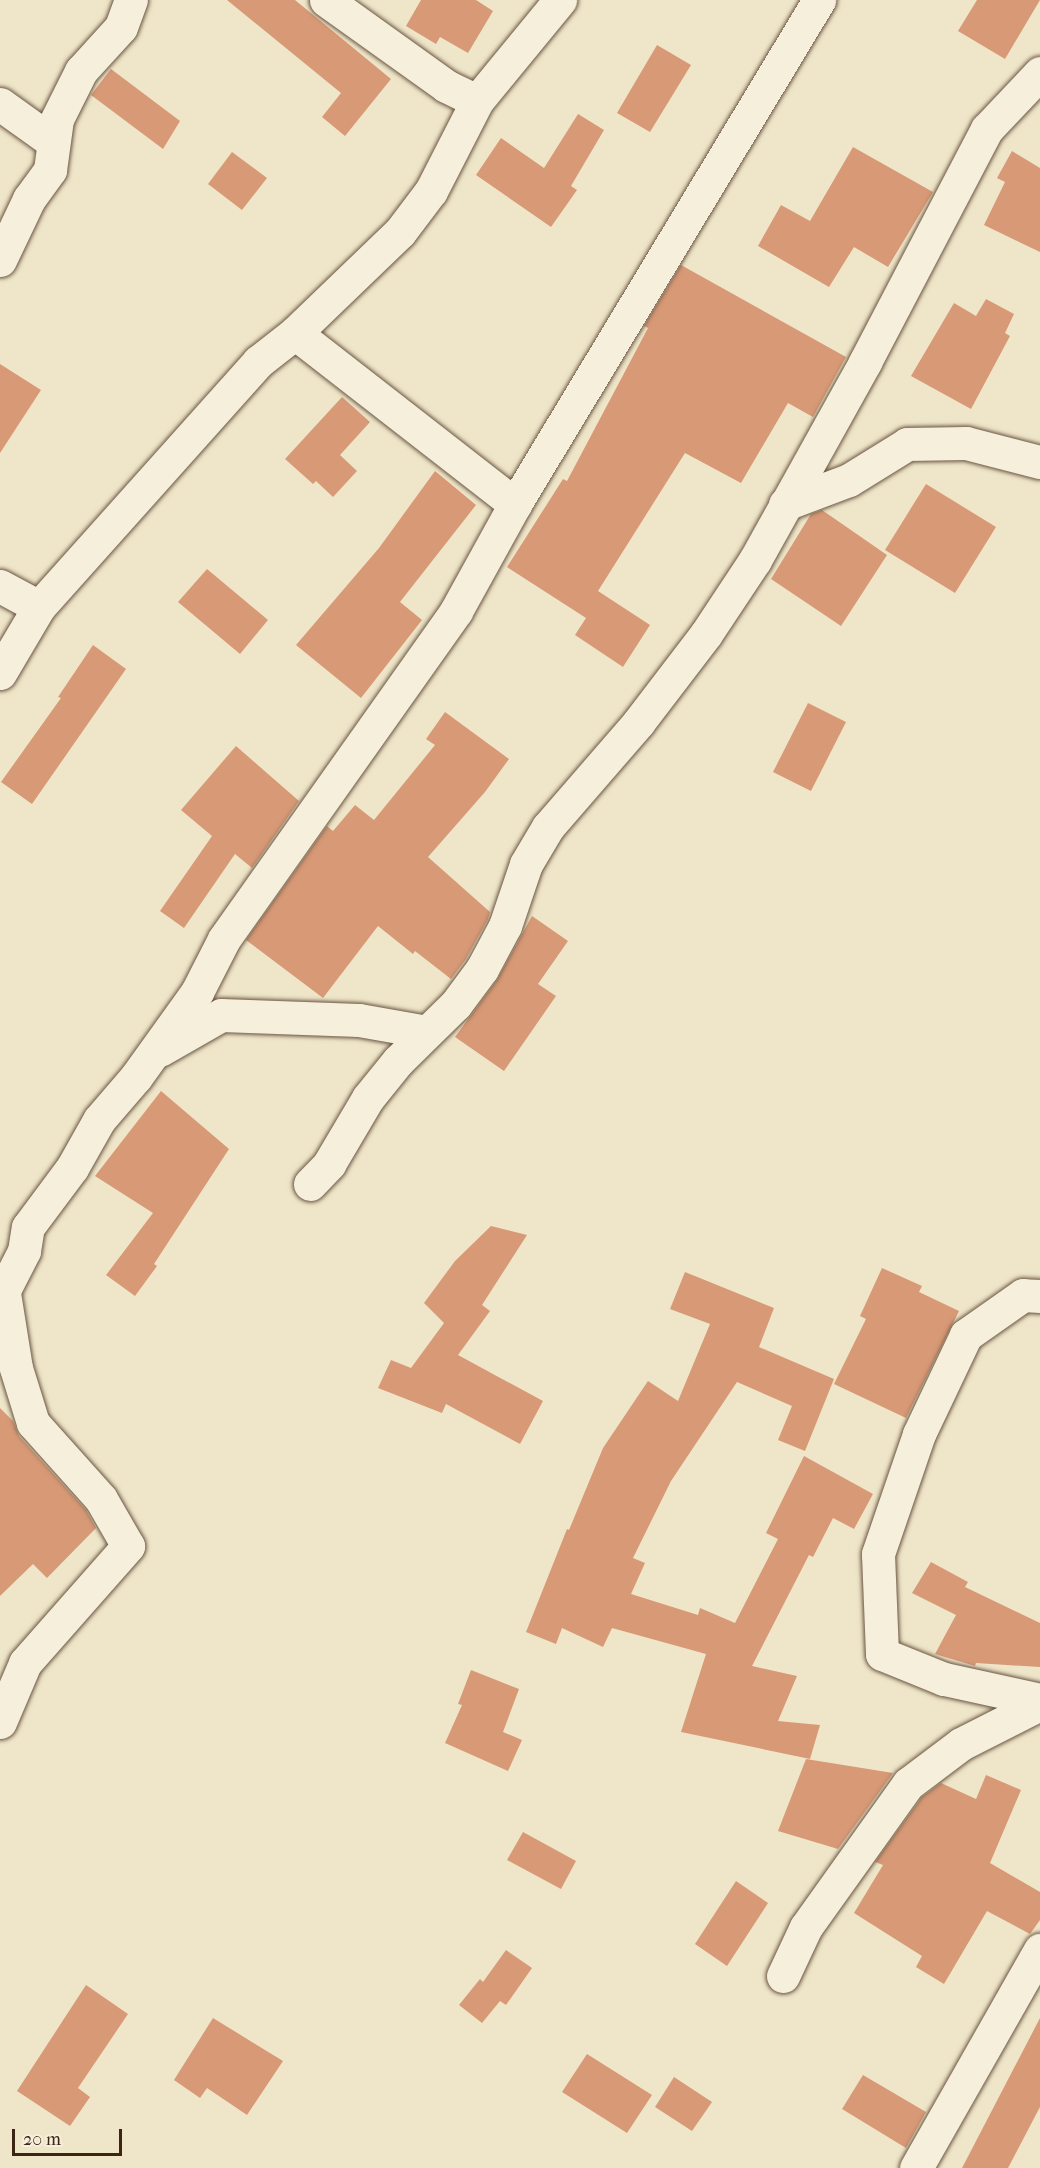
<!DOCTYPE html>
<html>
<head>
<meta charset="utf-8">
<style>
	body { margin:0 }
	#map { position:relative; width:1040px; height:2168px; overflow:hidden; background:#efe6c9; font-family:"IM FELL French Canon",serif }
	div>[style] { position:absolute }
	.building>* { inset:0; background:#d89976 }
	.roads { filter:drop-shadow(0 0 2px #6a5542) drop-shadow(0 0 2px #6a5542) }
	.minor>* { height:33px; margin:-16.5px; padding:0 16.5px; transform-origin:16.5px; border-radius:16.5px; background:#f5efdc }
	span { translate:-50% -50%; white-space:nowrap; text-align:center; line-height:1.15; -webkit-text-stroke:6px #f5efdc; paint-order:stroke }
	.scale { position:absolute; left:12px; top:2129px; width:110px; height:27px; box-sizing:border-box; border:3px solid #3d2515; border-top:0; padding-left:8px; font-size:18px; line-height:21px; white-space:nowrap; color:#3d2515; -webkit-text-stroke:4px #f5efdc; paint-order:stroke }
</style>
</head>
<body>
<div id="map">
	<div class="building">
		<i style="clip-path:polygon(227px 0,295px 0,391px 79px,345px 136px,322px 117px,341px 93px)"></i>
		<i style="clip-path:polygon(421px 0,476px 0,493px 11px,468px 53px,440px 37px,436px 44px,406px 26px)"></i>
		<i style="clip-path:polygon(977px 0,1040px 0,1005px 59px,958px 31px)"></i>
		<i style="clip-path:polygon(657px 45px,691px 65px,650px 132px,617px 113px)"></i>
		<i style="clip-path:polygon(111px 69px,180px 121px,163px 149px,91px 95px)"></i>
		<i style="clip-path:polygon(578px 114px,604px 130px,571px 186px,577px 190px,551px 227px,476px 175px,501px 138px,544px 168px)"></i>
		<i style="clip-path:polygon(853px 147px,933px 192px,888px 267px,854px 247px,829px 287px,758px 246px,781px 205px,810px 221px)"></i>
		<i style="clip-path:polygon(1012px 151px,1040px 168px,1040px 252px,984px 225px,1005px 182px,997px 178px)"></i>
		<i style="clip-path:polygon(232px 152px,267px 178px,242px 210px,208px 184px)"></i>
		<i style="clip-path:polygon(681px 265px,846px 357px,813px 417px,788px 403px,741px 483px,685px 453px,598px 591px,650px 625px,623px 667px,575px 635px,586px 618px,507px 567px,563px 479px,567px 481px,648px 328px,644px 326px)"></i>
		<i style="clip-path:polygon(986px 299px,1014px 314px,1005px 333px,1010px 336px,971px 409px,911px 376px,954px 303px,976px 316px)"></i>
		<i style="clip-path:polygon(0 364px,41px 390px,0 453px)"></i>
		<i style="clip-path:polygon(342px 397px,370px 422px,340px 455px,357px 471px,333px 497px,316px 481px,313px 484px,285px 459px)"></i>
		<i style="clip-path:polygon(435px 471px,476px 505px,400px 602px,422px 620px,361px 698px,296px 645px,379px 548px)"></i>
		<i style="clip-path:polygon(926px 484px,996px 527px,955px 593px,885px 550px)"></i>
		<i style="clip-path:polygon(822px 510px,887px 555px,841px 626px,771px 579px,811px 514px)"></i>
		<i style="clip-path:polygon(207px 569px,268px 620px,240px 654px,178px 602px)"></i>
		<i style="clip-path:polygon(93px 645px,126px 669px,32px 804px,1px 782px,61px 698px,58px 697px)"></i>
		<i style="clip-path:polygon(808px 703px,846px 722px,811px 791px,773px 772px)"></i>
		<i style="clip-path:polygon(445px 712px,509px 759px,485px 792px,428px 857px,490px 912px,488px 919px,466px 959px,451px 979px,415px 951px,413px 954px,378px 926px,323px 998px,246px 940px,327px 826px,333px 831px,355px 805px,374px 820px,435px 745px,426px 739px)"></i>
		<i style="clip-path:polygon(236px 746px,299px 801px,252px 868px,235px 854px,184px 928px,160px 911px,212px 836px,181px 810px)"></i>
		<i style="clip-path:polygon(532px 916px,568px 941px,538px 984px,556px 996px,504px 1071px,455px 1037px,497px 980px)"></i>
		<i style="clip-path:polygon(161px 1091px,229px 1149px,154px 1264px,157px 1266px,135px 1296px,106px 1275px,153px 1213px,95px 1176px)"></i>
		<i style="clip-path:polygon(491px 1226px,527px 1235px,482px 1305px,490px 1311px,458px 1355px,543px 1401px,520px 1444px,446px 1404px,442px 1413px,378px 1388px,391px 1360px,411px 1368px,444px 1323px,424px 1303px,455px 1261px)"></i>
		<i style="clip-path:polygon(882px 1268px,922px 1286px,919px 1292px,959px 1311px,906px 1418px,834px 1384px,866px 1319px,860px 1316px)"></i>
		<i style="clip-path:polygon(685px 1272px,774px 1308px,759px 1347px,834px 1379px,805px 1451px,778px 1440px,792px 1406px,737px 1382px,671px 1481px,633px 1558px,645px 1563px,631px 1594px,698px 1615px,700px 1608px,735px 1623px,778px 1539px,766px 1533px,804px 1456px,873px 1494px,854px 1529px,833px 1518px,813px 1557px,809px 1555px,752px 1666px,797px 1676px,778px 1721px,820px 1725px,810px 1759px,681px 1732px,706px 1654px,612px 1628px,603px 1647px,562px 1628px,556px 1644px,526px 1632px,567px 1529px,569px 1530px,603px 1448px,648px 1381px,678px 1401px,710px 1324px,670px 1309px)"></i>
		<i style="clip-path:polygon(0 1408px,13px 1421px,19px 1436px,86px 1510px,96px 1528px,47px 1578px,33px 1564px,0 1596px)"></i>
		<i style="clip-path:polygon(931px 1562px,968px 1582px,965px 1587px,1040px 1623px,1040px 1667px,976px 1663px,975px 1666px,935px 1654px,956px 1615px,912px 1593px)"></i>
		<i style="clip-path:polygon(471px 1670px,519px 1689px,503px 1732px,522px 1740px,508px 1771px,445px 1743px,462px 1705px,458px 1704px)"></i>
		<i style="clip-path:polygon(806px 1759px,893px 1773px,838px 1849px,778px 1831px)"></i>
		<i style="clip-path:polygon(986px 1775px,1021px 1790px,990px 1863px,1040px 1892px,1040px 1920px,1030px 1934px,987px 1911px,944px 1984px,916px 1967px,922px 1956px,854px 1913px,883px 1865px,875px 1862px,922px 1797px,941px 1783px,976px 1799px)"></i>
		<i style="clip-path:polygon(523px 1832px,576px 1861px,561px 1889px,507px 1860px)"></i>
		<i style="clip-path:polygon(736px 1881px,768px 1903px,727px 1966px,695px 1944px)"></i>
		<i style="clip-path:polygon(506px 1950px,532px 1968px,506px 2005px,500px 2001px,482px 2023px,459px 2005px,480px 1979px,483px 1982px)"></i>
		<i style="clip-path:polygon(86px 1985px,128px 2014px,78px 2088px,90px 2097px,70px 2126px,17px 2091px)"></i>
		<i style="clip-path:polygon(213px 2018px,283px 2061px,247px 2115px,207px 2088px,200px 2098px,174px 2080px)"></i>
		<i style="clip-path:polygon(1040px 2018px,1040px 2107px,1008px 2168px,962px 2168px)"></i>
		<i style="clip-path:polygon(587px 2054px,652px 2095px,627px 2133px,562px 2092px)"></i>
		<i style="clip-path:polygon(863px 2075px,926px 2112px,906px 2148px,842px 2109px)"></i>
		<i style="clip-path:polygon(674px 2077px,712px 2102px,692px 2131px,655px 2107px)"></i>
	</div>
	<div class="roads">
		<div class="minor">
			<i style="left:326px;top:0;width:148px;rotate:35.6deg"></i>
			<i style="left:446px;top:86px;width:34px;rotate:26deg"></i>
			<i style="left:0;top:104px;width:65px;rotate:35.6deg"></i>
			<i style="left:0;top:260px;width:68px;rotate:-64.6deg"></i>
			<i style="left:29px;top:199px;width:36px;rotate:-54deg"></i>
			<i style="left:50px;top:170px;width:51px;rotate:-82.2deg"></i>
			<i style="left:57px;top:119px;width:54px;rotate:-63.4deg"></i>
			<i style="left:81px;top:71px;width:59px;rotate:-47.7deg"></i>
			<i style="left:121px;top:27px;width:29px;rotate:-70deg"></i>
			<i style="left:295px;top:333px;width:279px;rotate:37.9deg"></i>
			<i style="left:785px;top:504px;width:68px;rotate:-20.6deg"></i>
			<i style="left:849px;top:480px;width:68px;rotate:-31.8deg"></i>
			<i style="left:907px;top:444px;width:59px;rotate:-1deg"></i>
			<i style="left:966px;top:443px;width:76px;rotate:14.4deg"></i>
			<i style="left:0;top:586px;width:44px;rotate:28.3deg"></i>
			<i style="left:0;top:673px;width:77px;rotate:-59.4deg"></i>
			<i style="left:39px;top:607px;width:329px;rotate:-48.2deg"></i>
			<i style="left:258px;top:362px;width:47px;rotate:-38.1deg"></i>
			<i style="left:295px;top:333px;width:146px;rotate:-43.9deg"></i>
			<i style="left:400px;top:232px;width:51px;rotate:-52.9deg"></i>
			<i style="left:431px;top:191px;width:101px;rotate:-62.9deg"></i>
			<i style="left:477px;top:101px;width:131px;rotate:-50.6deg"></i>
			<i style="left:160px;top:1050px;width:70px;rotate:-29.8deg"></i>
			<i style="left:221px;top:1015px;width:138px;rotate:2.1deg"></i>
			<i style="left:359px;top:1020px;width:69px;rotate:10deg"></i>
			<i style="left:310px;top:1184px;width:28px;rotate:-46deg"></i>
			<i style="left:329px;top:1164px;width:77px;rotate:-59.4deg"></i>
			<i style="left:368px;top:1098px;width:48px;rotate:-51deg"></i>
			<i style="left:398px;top:1061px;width:81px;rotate:-44.5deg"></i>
			<i style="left:456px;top:1004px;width:44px;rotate:-53.4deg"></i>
			<i style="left:482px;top:969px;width:49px;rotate:-61.9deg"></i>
			<i style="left:505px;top:926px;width:65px;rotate:-71.3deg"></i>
			<i style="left:526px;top:864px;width:43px;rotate:-59.3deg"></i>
			<i style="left:548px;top:827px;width:138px;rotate:-49.1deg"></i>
			<i style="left:638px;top:723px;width:112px;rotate:-52.6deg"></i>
			<i style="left:706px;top:634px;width:89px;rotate:-56.5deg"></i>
			<i style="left:755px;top:560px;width:227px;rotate:-60.9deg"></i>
			<i style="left:865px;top:362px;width:263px;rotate:-62.4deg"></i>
			<i style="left:987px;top:129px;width:77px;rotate:-46.6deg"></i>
			<i style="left:1040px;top:1296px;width:17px;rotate:-177deg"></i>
			<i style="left:1023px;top:1295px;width:70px;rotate:144.9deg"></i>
			<i style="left:966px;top:1335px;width:110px;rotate:115.4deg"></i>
			<i style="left:919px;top:1434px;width:127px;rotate:108.9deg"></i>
			<i style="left:878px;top:1554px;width:100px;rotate:87.7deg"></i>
			<i style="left:882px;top:1654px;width:67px;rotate:22deg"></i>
			<i style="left:944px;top:1679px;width:98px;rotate:12.3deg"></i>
			<i style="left:0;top:1298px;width:53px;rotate:-62.9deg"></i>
			<i style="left:24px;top:1251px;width:24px;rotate:-81deg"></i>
			<i style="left:28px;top:1227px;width:74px;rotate:-53.3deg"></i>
			<i style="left:72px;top:1168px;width:55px;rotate:-60.6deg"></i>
			<i style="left:99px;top:1120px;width:57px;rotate:-49.3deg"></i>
			<i style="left:136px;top:1077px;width:105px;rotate:-54.3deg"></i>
			<i style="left:197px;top:992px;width:59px;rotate:-63deg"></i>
			<i style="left:224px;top:939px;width:402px;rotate:-54.7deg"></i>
			<i style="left:456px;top:611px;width:122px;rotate:-61.1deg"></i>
			<i style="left:515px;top:504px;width:589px;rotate:-58.9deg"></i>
			<i style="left:0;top:1722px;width:64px;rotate:-67deg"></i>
			<i style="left:25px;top:1663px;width:156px;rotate:-48.6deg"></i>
			<i style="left:128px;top:1546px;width:54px;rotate:-119.9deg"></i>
			<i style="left:101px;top:1499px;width:102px;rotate:-131.8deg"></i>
			<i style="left:33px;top:1423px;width:58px;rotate:-107.2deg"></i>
			<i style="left:16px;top:1368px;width:76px;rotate:-99.1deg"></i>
			<i style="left:783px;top:1976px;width:54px;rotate:-64.9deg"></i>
			<i style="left:806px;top:1927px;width:176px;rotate:-54.5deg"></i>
			<i style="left:908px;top:1784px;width:66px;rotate:-37deg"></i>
			<i style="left:961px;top:1744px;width:89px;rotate:-26.9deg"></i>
			<i style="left:916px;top:2168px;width:251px;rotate:-60.4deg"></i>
		</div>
	</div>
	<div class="scale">20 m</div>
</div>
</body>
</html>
